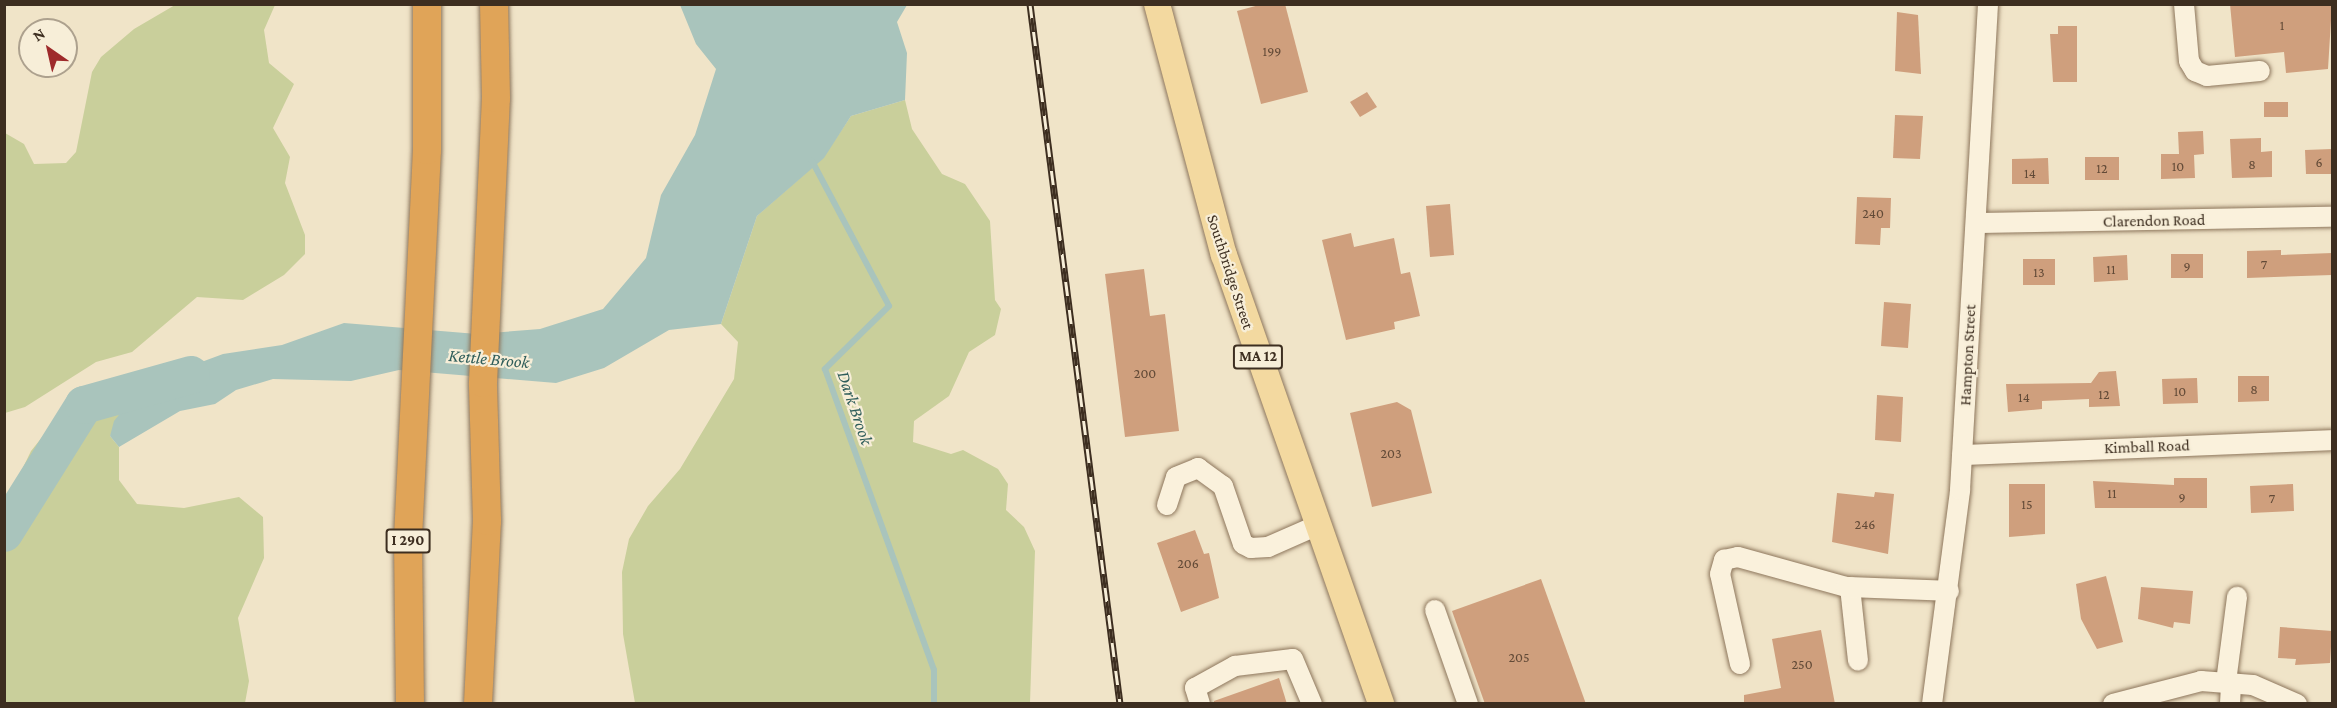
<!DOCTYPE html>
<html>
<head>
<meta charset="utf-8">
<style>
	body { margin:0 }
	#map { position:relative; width:2337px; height:708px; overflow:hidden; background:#f0e4c8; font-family:"Crimson Pro",serif }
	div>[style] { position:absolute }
	.green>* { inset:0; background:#c9cf9b }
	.water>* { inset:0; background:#a9c4bc }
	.stream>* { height:6px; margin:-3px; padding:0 3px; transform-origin:3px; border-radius:3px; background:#a9c4bc }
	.river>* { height:38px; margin:-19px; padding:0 19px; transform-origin:19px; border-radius:19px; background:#a9c4bc }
	.building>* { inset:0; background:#cf9f7d }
	.roads { filter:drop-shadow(0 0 2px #8d765c) drop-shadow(0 0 2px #8d765c) }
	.minor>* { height:20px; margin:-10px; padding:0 10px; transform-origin:10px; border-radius:10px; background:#faf1dc }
	.major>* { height:26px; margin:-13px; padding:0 13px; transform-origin:13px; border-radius:13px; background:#f3d9a0 }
	.highway>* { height:28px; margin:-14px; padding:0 14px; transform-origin:14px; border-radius:14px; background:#e0a458 }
	.rail>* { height:7px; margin-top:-3.5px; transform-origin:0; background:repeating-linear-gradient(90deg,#f7eed8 0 14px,#3d2e20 0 28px); box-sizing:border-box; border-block:2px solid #3d2e20 }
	span { translate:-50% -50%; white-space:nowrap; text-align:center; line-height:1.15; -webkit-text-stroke:4.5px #f7eed8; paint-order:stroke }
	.number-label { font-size:14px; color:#624a37 }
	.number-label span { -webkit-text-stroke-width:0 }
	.shield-label span { padding:2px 4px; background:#f7eed8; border:2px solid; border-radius:4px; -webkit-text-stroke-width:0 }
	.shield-label { font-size:15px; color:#3d2e20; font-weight:700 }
	.street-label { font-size:16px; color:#3d2e20 }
	.water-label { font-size:18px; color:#2f5d5a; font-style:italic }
	.frame { position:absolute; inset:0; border:6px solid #3d2e20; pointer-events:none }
	.north { position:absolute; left:18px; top:18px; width:60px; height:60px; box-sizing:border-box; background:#f7eed8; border:2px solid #ada18e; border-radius:50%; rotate:326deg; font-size:16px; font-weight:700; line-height:24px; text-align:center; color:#3d2e20 }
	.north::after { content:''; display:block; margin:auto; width:21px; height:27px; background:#9e2a2b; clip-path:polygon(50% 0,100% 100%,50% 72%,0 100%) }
</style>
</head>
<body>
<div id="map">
	<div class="green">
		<i style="clip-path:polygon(175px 5px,275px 5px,264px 30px,269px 63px,294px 84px,273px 128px,290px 157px,285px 183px,305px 235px,305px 254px,284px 275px,243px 300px,197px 297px,132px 352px,96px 362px,25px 407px,5px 413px,5px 133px,24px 144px,34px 164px,66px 163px,76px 152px,92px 72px,101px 57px,134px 29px)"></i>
		<i style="clip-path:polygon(905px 100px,912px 129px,942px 174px,965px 184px,990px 221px,995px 300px,1001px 309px,995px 335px,969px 352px,949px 396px,914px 421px,913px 442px,951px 454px,963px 450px,998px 469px,1008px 484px,1006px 510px,1024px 527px,1035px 551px,1030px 703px,635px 703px,623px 634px,622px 572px,629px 539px,648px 506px,680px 469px,734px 379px,738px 342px,721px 324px,757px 216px,823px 158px,851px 116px)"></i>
		<i style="clip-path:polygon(101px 387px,131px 401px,110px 436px,119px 447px,119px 480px,137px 504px,184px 508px,239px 497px,263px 517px,264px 558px,238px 618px,249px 681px,245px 703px,5px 704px,5px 505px,31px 451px,68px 405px)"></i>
	</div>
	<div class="water">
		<i style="clip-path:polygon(680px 5px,907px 5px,897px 22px,907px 53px,905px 100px,851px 116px,824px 158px,757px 216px,721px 324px,669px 330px,604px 368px,556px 383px,399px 370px,351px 381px,273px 379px,236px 390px,215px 404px,180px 411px,119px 447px,110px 436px,114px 421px,145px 383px,223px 354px,282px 345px,344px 323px,477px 334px,540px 329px,603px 309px,646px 258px,661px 195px,695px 135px,716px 69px,696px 44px)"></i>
	</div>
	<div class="stream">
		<i style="left:812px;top:161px;width:164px;rotate:62deg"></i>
		<i style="left:889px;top:306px;width:90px;rotate:135.5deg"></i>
		<i style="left:825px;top:369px;width:320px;rotate:70.1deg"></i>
		<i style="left:934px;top:670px;width:34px;rotate:90deg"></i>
	</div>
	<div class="river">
		<i style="left:4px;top:533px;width:151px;rotate:-58deg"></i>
		<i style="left:84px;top:405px;width:111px;rotate:-15.7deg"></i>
	</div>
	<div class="building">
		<i style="clip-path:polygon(1263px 4px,1285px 4px,1308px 92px,1261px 104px,1237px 11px)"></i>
		<i style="clip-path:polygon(2230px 4px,2332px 4px,2328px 69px,2286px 73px,2284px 52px,2235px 57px)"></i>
		<i style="clip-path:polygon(1897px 12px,1918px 15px,1921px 74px,1895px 71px)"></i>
		<i style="clip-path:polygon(2058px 26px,2077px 26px,2077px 82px,2053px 82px,2050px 34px,2058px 34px)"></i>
		<i style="clip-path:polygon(1367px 92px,1377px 107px,1360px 117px,1350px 102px)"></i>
		<i style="clip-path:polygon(2264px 102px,2288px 102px,2288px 117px,2264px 117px)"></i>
		<i style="clip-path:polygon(1895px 115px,1923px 116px,1920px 159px,1893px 158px)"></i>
		<i style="clip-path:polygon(2203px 131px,2204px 154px,2194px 155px,2195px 178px,2161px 179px,2161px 154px,2179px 154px,2178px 132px)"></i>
		<i style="clip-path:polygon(2261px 138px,2261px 152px,2272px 151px,2272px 177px,2232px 178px,2230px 139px)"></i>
		<i style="clip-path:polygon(2332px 149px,2332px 174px,2306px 174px,2305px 150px)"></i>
		<i style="clip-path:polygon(2085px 157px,2119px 157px,2119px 180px,2085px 180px)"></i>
		<i style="clip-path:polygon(2048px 158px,2049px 184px,2012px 184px,2012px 159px)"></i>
		<i style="clip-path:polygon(1857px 197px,1891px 198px,1890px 228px,1881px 228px,1880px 245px,1855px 244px)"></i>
		<i style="clip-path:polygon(1450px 204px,1454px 255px,1430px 257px,1426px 206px)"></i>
		<i style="clip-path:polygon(1351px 233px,1354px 247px,1394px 238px,1401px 274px,1410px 272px,1420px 316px,1394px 322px,1395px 329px,1346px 340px,1322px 240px)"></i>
		<i style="clip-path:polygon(2281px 250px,2281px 255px,2332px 253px,2332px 275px,2247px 278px,2247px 251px)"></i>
		<i style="clip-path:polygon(2171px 254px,2203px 254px,2203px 278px,2171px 278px)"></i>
		<i style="clip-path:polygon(2127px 255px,2128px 280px,2094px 282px,2093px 257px)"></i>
		<i style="clip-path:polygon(2023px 259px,2055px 259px,2055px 285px,2023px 285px)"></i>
		<i style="clip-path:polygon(1144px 269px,1150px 316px,1165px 314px,1179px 431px,1125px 437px,1105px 274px)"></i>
		<i style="clip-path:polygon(1884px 302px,1911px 304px,1908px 348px,1881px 346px)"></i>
		<i style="clip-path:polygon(2116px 371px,2120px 406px,2089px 407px,2089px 399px,2042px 401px,2042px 409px,2008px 412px,2006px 384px,2091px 383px,2099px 372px)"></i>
		<i style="clip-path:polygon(2238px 376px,2269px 376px,2269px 401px,2238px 402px)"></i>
		<i style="clip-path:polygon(2197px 378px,2198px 403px,2163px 404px,2162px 379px)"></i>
		<i style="clip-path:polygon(1877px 395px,1903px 397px,1901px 442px,1875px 440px)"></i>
		<i style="clip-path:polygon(1397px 402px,1411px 410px,1432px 493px,1372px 507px,1350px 413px)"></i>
		<i style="clip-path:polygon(2174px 478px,2207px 478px,2207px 508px,2095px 508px,2093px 481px,2174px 485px)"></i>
		<i style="clip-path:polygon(2009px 484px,2045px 484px,2045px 534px,2009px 537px)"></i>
		<i style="clip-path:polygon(2293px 484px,2294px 511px,2251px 513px,2250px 486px)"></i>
		<i style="clip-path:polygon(1875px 492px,1894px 494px,1888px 554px,1832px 542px,1837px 493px,1874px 497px)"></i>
		<i style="clip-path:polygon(1195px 530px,1204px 554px,1209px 553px,1219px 598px,1181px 612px,1157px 543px)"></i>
		<i style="clip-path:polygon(2106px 576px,2123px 642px,2097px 649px,2081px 619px,2076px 584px)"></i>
		<i style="clip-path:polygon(1541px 579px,1586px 704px,1485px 704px,1452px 611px)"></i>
		<i style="clip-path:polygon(2141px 587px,2193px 591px,2190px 624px,2174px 622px,2173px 628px,2138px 619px)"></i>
		<i style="clip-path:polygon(2280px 627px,2332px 631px,2330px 663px,2295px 665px,2296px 659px,2278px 658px)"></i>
		<i style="clip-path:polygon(1821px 630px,1835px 704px,1744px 704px,1744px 695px,1781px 688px,1772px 639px)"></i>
		<i style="clip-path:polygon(1279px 678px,1287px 704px,1214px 704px,1214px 701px)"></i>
	</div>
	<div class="roads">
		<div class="minor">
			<i style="left:2184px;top:4px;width:57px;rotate:85deg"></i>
			<i style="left:2189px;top:61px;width:12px;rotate:59deg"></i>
			<i style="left:2195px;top:71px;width:13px;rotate:23deg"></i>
			<i style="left:2207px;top:76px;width:53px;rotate:-5.4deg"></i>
			<i style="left:1976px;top:223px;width:356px;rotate:-1deg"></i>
			<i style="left:1962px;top:455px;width:370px;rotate:-2.3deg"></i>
			<i style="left:1167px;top:505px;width:29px;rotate:-72deg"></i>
			<i style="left:1176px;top:477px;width:24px;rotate:-22deg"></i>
			<i style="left:1198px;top:468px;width:31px;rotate:36deg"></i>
			<i style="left:1223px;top:486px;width:61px;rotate:71deg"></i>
			<i style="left:1243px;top:544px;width:9px;rotate:27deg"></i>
			<i style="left:1251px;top:548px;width:17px;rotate:-3deg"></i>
			<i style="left:1268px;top:547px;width:55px;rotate:-23.7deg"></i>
			<i style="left:1850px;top:587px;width:74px;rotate:83.8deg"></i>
			<i style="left:1435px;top:610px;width:100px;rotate:70.7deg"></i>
			<i style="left:1740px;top:664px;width:92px;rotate:-102.5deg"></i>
			<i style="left:1720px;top:574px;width:15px;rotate:-74deg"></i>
			<i style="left:1724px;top:560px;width:14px;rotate:-12deg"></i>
			<i style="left:1738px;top:557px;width:112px;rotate:15.5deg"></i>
			<i style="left:1846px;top:587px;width:103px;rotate:2.2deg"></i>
			<i style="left:2226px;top:682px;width:86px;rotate:-82.6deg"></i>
			<i style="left:1200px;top:704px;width:17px;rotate:-107deg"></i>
			<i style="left:1195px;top:688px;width:46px;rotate:-28.8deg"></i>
			<i style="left:1235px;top:666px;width:58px;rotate:-6.9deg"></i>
			<i style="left:1293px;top:659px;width:49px;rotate:67.1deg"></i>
			<i style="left:1932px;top:704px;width:216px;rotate:-82.5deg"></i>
			<i style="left:1960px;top:490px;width:487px;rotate:-86.7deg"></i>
			<i style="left:2113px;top:704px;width:91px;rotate:-14.6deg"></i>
			<i style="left:2201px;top:681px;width:52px;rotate:4.4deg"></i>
			<i style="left:2253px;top:685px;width:48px;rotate:23.4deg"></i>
			<i style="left:2230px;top:704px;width:22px;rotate:-87deg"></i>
		</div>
		<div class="major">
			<i style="left:1157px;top:4px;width:260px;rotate:75.1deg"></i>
			<i style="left:1224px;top:255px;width:476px;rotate:70.7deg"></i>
		</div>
		<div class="highway">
			<i style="left:410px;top:704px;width:166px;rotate:-90.7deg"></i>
			<i style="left:408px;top:538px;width:388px;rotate:-87.2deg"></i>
			<i style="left:427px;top:150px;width:146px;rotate:-90deg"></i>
			<i style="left:478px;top:704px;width:183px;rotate:-87.2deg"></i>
			<i style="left:487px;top:521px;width:138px;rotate:-91.7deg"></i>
			<i style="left:483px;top:383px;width:285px;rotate:-87.4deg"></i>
			<i style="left:496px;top:98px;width:94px;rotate:-91.2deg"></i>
		</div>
	</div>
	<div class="rail">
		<i style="left:1030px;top:4px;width:706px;rotate:82.67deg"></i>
	</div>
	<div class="number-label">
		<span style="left:2282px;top:25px">1</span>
		<span style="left:1272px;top:51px">199</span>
		<span style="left:2319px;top:162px">6</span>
		<span style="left:2252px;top:164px">8</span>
		<span style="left:2178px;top:166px">10</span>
		<span style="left:2102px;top:168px">12</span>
		<span style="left:2030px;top:173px">14</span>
		<span style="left:1873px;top:213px">240</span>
		<span style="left:2264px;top:264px">7</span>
		<span style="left:2187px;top:266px">9</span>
		<span style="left:2111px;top:269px">11</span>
		<span style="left:2039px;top:272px">13</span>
		<span style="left:1145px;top:373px">200</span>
		<span style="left:2254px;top:389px">8</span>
		<span style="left:2180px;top:391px">10</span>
		<span style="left:2104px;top:394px">12</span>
		<span style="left:2024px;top:397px">14</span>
		<span style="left:1391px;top:453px">203</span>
		<span style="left:2112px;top:493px">11</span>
		<span style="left:2182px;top:497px">9</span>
		<span style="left:2272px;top:498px">7</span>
		<span style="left:2027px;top:504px">15</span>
		<span style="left:1865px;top:524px">246</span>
		<span style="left:1188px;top:563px">206</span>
		<span style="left:1519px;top:657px">205</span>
		<span style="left:1802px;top:664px">250</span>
	</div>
	<div class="shield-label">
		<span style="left:1258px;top:357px">MA 12</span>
		<span style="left:408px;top:541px">I 290</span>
	</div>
	<div class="street-label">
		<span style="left:2154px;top:221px;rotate:-1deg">Clarendon Road</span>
		<span style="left:1230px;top:272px;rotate:72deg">Southbridge Street</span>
		<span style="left:1968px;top:355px;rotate:-87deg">Hampton Street</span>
		<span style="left:2147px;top:447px;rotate:-2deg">Kimball Road</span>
	</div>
	<div class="water-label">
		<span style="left:489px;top:359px;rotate:5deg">Kettle Brook</span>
		<span style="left:855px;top:408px;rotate:71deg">Dark Brook</span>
	</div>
	<div class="frame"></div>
	<div class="north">N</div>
</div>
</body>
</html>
